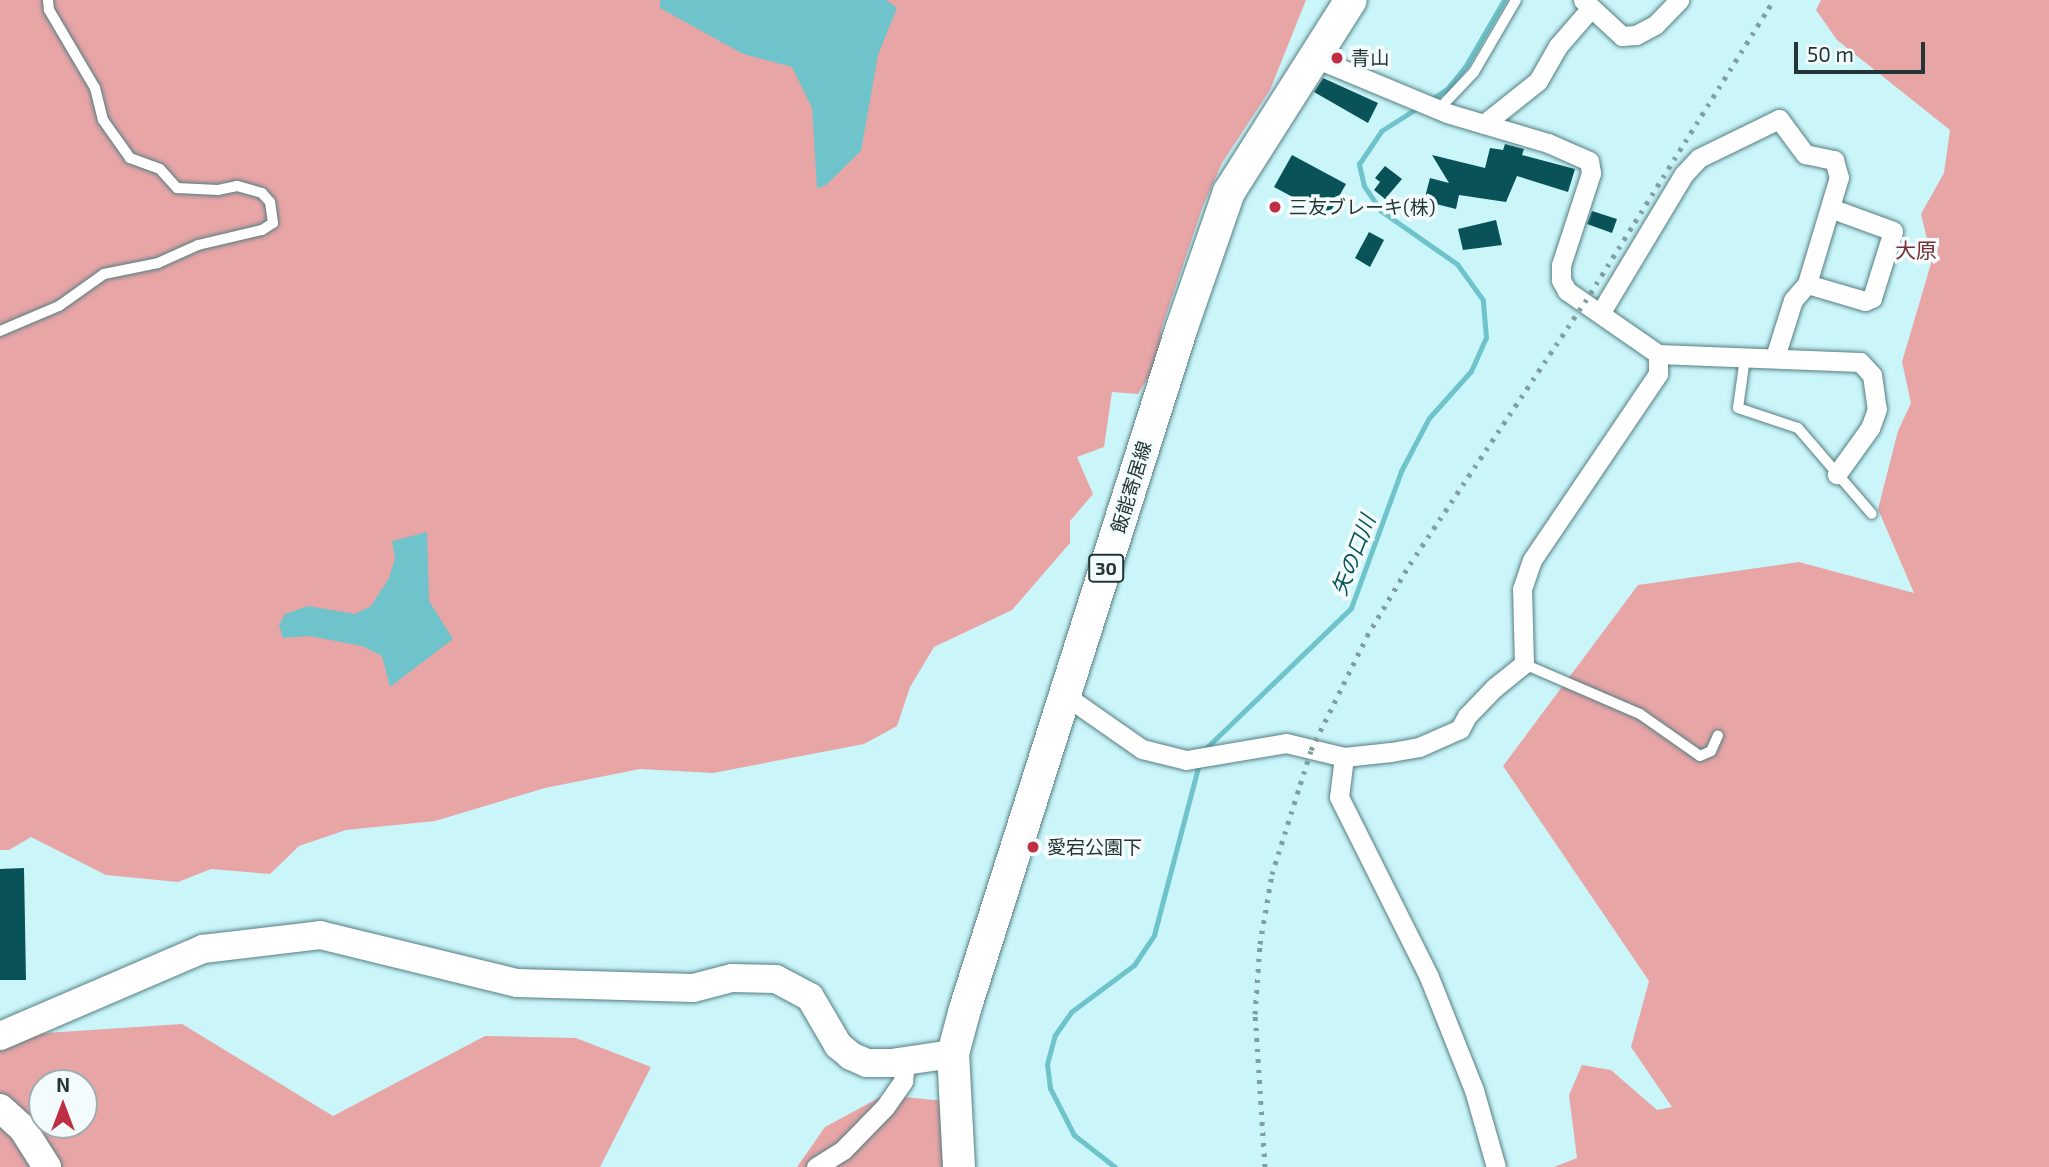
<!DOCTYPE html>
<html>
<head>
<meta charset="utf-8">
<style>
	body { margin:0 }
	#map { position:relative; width:2049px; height:1167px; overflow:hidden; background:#caf6fa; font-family:"Exo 2","Noto Sans JP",sans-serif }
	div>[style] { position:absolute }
	.green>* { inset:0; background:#e8a5a6 }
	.water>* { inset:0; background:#6fc3cb }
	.stream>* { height:5px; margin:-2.5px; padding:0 2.5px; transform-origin:2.5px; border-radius:2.5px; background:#6fc3cb }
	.building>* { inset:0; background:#085258 }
	.roads { filter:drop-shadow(0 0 2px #557e82) drop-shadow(0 0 2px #557e82) }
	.lane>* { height:10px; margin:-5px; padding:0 5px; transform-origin:5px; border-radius:5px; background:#fff }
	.street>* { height:19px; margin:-9.5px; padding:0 9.5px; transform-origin:9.5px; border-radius:9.5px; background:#fff }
	.secondary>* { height:28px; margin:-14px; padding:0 14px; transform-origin:14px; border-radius:14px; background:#fff }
	.primary>* { height:32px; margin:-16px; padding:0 16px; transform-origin:16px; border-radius:16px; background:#fff }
	.rail>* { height:5px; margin-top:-2.5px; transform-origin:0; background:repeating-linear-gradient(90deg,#7e9ea0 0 3.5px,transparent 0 10.5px) }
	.dots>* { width:19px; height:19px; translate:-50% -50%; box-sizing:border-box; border:4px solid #f3fbfc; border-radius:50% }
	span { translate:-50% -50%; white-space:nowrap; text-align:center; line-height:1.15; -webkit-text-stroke:7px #f3fbfc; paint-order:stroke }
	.shield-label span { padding:2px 5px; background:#f3fbfc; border:2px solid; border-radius:5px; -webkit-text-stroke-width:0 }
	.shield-label { font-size:18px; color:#233536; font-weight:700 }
	.poi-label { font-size:19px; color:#233536 }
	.left { translate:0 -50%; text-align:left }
	.street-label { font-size:19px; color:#233536 }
	.neighbourhood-label { font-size:21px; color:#772f34 }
	.water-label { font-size:21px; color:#05535a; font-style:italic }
	.north { position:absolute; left:28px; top:1069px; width:70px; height:70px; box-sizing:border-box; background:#f3fbfc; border:2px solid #a0acad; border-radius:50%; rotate:0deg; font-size:19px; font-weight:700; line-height:28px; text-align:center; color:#233536 }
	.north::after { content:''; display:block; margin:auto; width:24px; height:32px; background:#bf2f43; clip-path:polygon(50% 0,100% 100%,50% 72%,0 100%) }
	.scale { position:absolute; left:1794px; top:42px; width:131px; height:32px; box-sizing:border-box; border:4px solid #233536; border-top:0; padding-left:9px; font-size:21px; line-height:24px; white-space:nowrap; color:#233536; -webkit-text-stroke:5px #f3fbfc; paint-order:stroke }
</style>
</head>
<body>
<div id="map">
	<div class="green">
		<i style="clip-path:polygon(0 0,1306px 0,1270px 90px,1222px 163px,1203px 206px,1162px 327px,1157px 363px,1138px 394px,1112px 392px,1104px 447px,1077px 457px,1093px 494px,1070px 521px,1070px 543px,1012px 610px,934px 647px,910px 687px,897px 726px,864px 744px,713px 773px,640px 769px,545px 788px,435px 821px,346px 830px,299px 846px,270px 874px,211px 869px,178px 882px,106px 875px,31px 837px,9px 850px,0 850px)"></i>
		<i style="clip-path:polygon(1821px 0,2049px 0,2049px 1167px,1554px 1167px,1577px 1158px,1569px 1095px,1582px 1065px,1611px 1070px,1657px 1110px,1672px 1107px,1631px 1047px,1649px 981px,1503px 766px,1638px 585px,1799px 562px,1914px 593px,1878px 509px,1898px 431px,1911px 403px,1902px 362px,1932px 260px,1921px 214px,1944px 173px,1950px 130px,1837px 40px,1816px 10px)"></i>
		<i style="clip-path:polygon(evenodd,182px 1024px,333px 1116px,485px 1036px,576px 1038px,651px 1067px,600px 1167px,0 1167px,0 1036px,182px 1024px,42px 1083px,84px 1083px,84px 1125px,42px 1125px,42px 1083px)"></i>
		<i style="clip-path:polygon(884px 1095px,945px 1101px,946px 1167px,797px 1167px,825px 1127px)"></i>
	</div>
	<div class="water">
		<i style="clip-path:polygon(660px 0,886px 0,897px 8px,878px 55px,861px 151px,825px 186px,817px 188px,812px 108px,792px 67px,743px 54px,660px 8px)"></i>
		<i style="clip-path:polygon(427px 532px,429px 601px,453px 639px,390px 687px,382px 656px,362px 646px,309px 636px,283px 638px,279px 625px,285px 614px,308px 606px,355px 614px,371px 606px,389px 578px,395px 558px,392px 541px)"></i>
	</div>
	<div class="stream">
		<i style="left:1430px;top:100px;width:20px;rotate:-33deg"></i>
		<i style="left:1447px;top:89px;width:28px;rotate:-51deg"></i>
		<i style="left:1465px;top:67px;width:78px;rotate:-59.8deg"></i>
		<i style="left:1203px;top:751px;width:206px;rotate:-44deg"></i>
		<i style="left:1351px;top:608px;width:146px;rotate:-69.9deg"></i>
		<i style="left:1401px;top:471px;width:60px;rotate:-62.2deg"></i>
		<i style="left:1429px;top:418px;width:63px;rotate:-48.2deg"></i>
		<i style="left:1471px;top:371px;width:37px;rotate:-66deg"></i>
		<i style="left:1486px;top:337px;width:37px;rotate:-95deg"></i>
		<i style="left:1483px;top:300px;width:44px;rotate:-125.8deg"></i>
		<i style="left:1457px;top:264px;width:93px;rotate:-145.1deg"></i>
		<i style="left:1381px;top:211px;width:30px;rotate:-124deg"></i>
		<i style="left:1364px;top:186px;width:23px;rotate:-103deg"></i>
		<i style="left:1359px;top:164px;width:40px;rotate:-56deg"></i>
		<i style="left:1381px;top:131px;width:45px;rotate:-32.3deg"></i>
		<i style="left:1115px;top:1167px;width:52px;rotate:-142deg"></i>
		<i style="left:1074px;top:1135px;width:53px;rotate:-117.1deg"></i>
		<i style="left:1050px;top:1088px;width:24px;rotate:-97deg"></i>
		<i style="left:1047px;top:1064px;width:30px;rotate:-75deg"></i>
		<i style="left:1055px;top:1035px;width:28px;rotate:-55deg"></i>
		<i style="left:1071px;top:1012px;width:79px;rotate:-36.7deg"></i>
		<i style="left:1134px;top:965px;width:36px;rotate:-56deg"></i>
		<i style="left:1154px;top:935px;width:177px;rotate:-75.3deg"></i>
	</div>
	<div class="building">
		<i style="clip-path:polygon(1323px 78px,1378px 103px,1368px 123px,1314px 92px)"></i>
		<i style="clip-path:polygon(1505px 144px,1524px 149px,1522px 155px,1575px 169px,1568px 192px,1517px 176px,1506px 202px,1459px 195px,1456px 209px,1424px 201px,1430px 178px,1449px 183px,1432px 155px,1485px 168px,1490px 148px,1503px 150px)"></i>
		<i style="clip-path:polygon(1292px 155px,1346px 184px,1328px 216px,1274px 187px)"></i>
		<i style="clip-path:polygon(1385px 166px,1402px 179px,1385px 199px,1374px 190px,1380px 182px,1375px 178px)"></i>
		<i style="clip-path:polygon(1592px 211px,1617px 219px,1612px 233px,1587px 224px)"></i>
		<i style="clip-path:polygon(1496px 220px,1502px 245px,1463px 250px,1458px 229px)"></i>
		<i style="clip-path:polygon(1369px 232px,1384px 240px,1370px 267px,1355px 258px)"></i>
		<i style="clip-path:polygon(24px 868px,26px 980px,0 980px,0 869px)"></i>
	</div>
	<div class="roads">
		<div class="lane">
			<i style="left:1439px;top:109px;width:51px;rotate:-46.6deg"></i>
			<i style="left:1474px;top:72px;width:83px;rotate:-59.7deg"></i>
			<i style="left:0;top:331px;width:64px;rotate:-23deg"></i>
			<i style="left:59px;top:306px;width:55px;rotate:-35.4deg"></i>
			<i style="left:104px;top:274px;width:55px;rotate:-11.5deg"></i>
			<i style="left:158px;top:263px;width:44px;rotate:-24.2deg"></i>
			<i style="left:198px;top:245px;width:66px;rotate:-13.2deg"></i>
			<i style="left:262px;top:230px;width:13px;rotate:-32deg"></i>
			<i style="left:273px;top:223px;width:21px;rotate:-98deg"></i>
			<i style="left:270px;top:202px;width:12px;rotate:-132deg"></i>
			<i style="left:262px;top:193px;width:26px;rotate:-164deg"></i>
			<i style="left:237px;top:186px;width:19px;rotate:168deg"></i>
			<i style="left:218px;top:190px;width:41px;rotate:-177.2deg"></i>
			<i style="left:177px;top:188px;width:25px;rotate:-132deg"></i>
			<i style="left:160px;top:169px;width:32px;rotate:-160deg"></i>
			<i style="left:130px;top:158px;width:47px;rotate:-125.4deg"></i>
			<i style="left:103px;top:120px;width:33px;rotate:-104deg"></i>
			<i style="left:95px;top:88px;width:91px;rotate:-120.5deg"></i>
			<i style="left:49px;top:10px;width:10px;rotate:-96deg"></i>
			<i style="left:1745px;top:358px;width:50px;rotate:98deg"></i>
			<i style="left:1738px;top:408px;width:63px;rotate:18.4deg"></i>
			<i style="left:1798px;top:428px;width:113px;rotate:49.3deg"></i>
			<i style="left:1524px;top:664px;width:126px;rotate:23.3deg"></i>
			<i style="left:1640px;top:714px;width:73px;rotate:35deg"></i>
			<i style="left:1700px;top:756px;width:12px;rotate:-24deg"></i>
			<i style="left:1711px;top:751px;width:17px;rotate:-66deg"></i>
		</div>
		<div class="street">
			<i style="left:1583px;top:0;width:53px;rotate:42.7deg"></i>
			<i style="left:1622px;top:36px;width:14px;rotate:-4deg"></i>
			<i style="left:1636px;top:35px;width:21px;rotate:-28deg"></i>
			<i style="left:1655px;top:25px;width:35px;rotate:-46deg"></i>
			<i style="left:1484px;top:124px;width:69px;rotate:-38.5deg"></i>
			<i style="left:1538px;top:81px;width:40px;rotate:-60.3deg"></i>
			<i style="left:1558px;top:46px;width:50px;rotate:-49deg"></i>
			<i style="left:1807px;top:284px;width:60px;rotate:16.3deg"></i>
			<i style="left:1865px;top:301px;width:8px;rotate:-23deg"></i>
			<i style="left:1872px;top:298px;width:70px;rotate:-72.6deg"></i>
			<i style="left:1893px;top:231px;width:67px;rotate:-159.9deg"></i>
			<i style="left:1601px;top:312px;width:161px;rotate:-59deg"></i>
			<i style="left:1684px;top:174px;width:22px;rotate:-47deg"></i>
			<i style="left:1699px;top:158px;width:89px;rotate:-26deg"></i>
			<i style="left:1779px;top:119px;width:44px;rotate:53.4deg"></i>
			<i style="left:1805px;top:154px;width:30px;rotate:12deg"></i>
			<i style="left:1834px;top:160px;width:18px;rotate:74deg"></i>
			<i style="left:1839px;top:177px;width:112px;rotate:106.7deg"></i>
			<i style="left:1807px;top:284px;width:21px;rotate:131deg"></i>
			<i style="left:1793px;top:300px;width:60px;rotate:107.5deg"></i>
			<i style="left:1658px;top:354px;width:202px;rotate:2.3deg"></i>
			<i style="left:1860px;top:362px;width:18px;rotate:47deg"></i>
			<i style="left:1872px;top:375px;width:34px;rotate:82deg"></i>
			<i style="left:1877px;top:409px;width:20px;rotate:110deg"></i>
			<i style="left:1870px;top:428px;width:57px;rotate:125.7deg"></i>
			<i style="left:1066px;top:696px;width:93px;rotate:34.9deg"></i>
			<i style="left:1142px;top:749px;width:45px;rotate:14deg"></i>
			<i style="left:1186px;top:760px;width:101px;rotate:-9.6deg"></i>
			<i style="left:1286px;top:743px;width:60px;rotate:13.6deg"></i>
			<i style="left:1344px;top:757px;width:47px;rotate:-6.1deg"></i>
			<i style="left:1391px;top:752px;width:28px;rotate:-10deg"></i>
			<i style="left:1419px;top:747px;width:45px;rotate:-23.7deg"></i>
			<i style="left:1460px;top:729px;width:15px;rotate:-62deg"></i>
			<i style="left:1467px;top:716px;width:39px;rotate:-46deg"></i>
			<i style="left:1494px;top:688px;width:38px;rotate:-39deg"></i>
			<i style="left:1524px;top:664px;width:75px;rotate:-91.5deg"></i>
			<i style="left:1522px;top:589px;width:31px;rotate:-71deg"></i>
			<i style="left:1532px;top:560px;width:225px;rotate:-55.9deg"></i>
			<i style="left:1658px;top:374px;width:20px;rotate:-90deg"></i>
			<i style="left:1658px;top:354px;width:111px;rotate:-145.3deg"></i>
			<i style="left:1567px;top:291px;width:13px;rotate:-119deg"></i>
			<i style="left:1561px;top:280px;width:15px;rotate:-90deg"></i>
			<i style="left:1561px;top:265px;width:97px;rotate:-71.9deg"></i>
			<i style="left:1591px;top:173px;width:12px;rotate:-99deg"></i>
			<i style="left:1589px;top:161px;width:45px;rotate:-156.3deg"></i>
			<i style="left:1548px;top:143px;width:105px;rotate:-163.5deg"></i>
			<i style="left:1447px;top:113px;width:143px;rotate:-157.4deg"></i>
			<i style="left:1344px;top:757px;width:40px;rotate:97.1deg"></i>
			<i style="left:1339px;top:797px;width:201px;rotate:63.4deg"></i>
			<i style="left:1429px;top:977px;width:122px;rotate:68.3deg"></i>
			<i style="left:1474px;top:1090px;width:80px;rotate:74.1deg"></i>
			<i style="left:816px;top:1167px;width:32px;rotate:-32deg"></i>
			<i style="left:843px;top:1150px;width:60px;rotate:-45.7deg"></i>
			<i style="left:885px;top:1107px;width:32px;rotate:-55deg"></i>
			<i style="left:903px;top:1081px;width:20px;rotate:-84deg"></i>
		</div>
		<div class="secondary">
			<i style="left:0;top:1036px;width:221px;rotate:-23.2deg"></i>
			<i style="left:203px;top:949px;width:118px;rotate:-6.8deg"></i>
			<i style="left:320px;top:935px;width:203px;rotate:13.7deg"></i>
			<i style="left:517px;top:983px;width:176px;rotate:1.6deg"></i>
			<i style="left:693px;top:988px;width:40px;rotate:-14.4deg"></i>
			<i style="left:732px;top:978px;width:44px;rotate:1.3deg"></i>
			<i style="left:776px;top:979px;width:38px;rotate:28deg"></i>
			<i style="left:810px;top:997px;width:56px;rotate:59.7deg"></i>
			<i style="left:838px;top:1045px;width:17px;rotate:40deg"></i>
			<i style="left:851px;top:1056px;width:17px;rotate:24deg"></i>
			<i style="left:867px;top:1063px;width:24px"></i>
			<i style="left:891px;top:1063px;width:63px;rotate:-8.3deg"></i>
			<i style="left:0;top:1108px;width:31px;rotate:42deg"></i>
			<i style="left:23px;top:1129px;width:45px;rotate:57.7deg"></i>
		</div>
		<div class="primary">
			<i style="left:959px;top:1167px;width:113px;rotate:-93deg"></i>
			<i style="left:953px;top:1054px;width:47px;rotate:-75.1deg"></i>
			<i style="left:965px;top:1009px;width:716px;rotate:-72.35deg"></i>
			<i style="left:1182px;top:327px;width:143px;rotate:-70.8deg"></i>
			<i style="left:1229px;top:192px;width:227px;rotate:-57.6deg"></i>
		</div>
	</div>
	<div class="rail">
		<i style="left:1265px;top:1167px;width:153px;rotate:-93.7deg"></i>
		<i style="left:1255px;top:1014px;width:70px;rotate:-85.9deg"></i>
		<i style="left:1260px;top:944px;width:71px;rotate:-80.3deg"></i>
		<i style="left:1272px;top:874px;width:130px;rotate:-72.5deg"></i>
		<i style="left:1311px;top:750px;width:127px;rotate:-63.8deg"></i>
		<i style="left:1367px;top:636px;width:84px;rotate:-59.2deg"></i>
		<i style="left:1410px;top:564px;width:315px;rotate:-56.3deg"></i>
		<i style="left:1585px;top:302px;width:356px;rotate:-58deg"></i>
	</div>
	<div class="dots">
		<i style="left:1337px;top:58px;background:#bf2f43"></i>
		<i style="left:1275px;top:207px;background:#bf2f43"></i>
		<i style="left:1033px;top:847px;background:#bf2f43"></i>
	</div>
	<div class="shield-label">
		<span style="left:1106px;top:568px">30</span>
	</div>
	<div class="poi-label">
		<span class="left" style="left:1351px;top:58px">青山</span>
		<span class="left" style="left:1289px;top:207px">三友ブレーキ(株)</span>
		<span class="left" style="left:1047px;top:847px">愛宕公園下</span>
	</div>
	<div class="street-label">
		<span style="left:1131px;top:487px;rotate:-73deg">飯能寄居線</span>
	</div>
	<div class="neighbourhood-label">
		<span style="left:1916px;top:250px">大原</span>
	</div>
	<div class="water-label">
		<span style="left:1353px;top:555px;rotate:-69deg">矢の口川</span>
	</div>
	<div class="north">N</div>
	<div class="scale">50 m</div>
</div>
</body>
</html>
